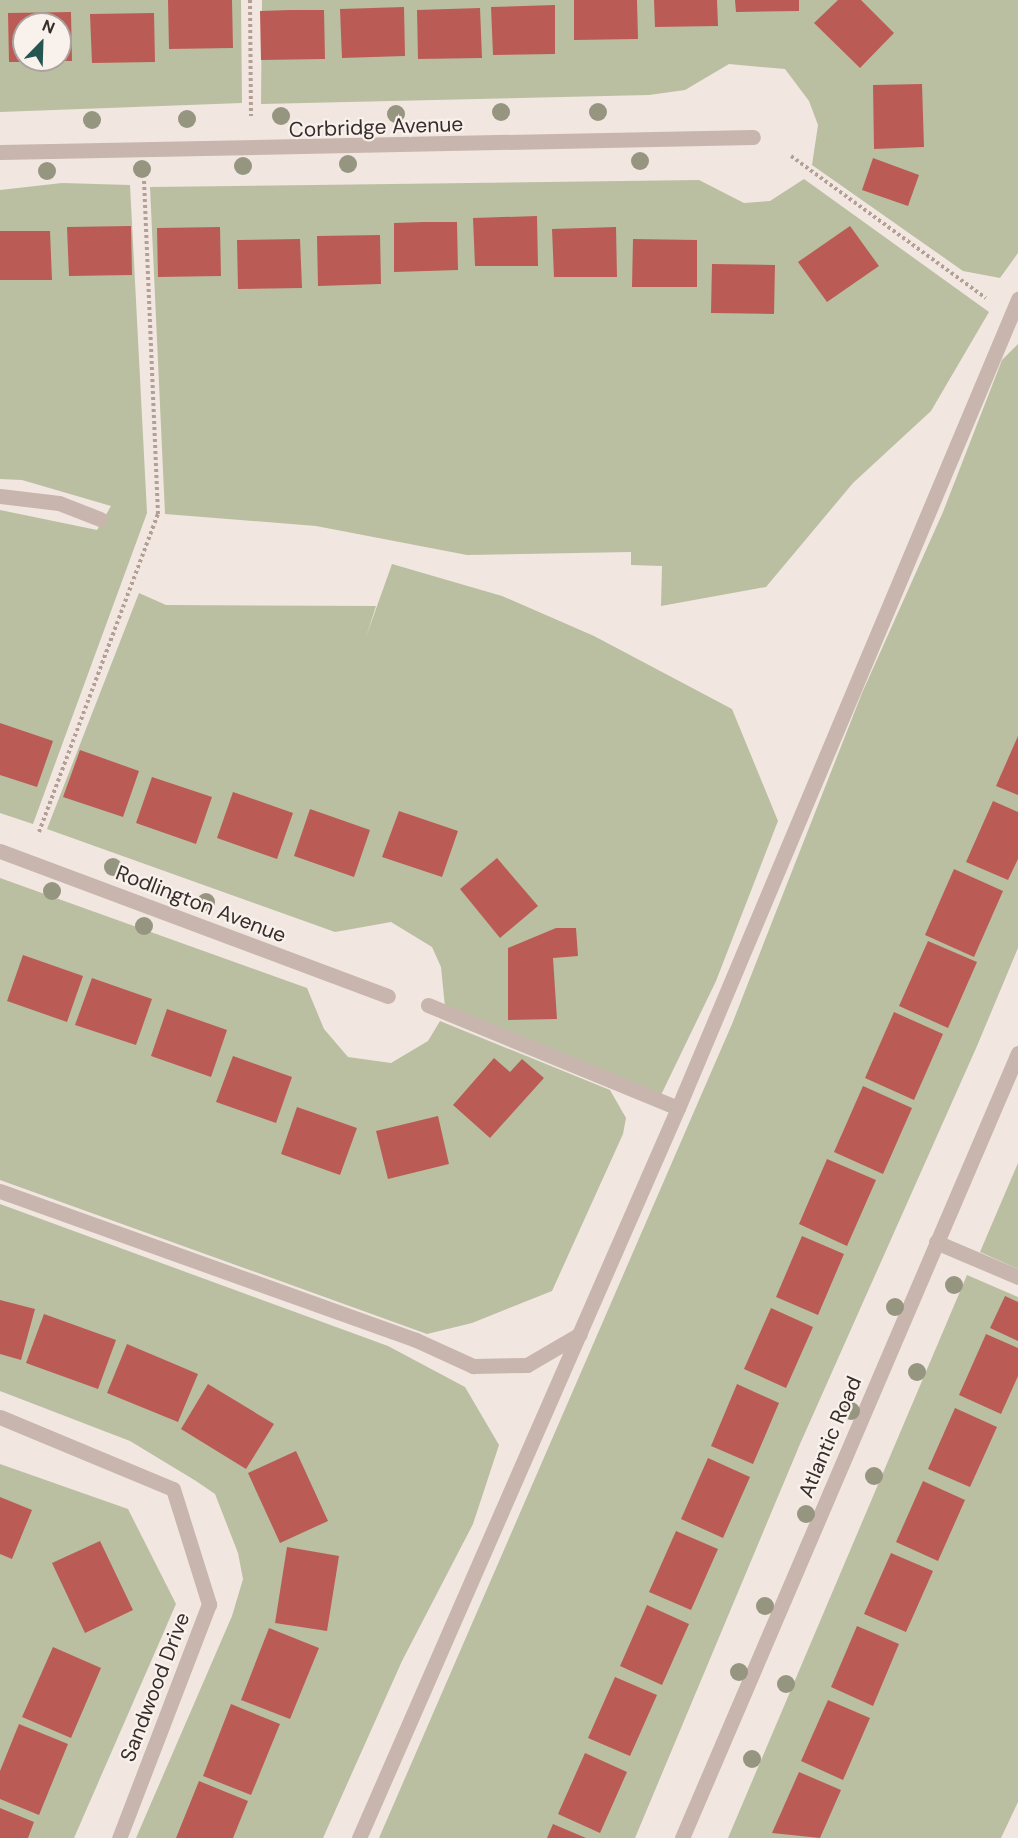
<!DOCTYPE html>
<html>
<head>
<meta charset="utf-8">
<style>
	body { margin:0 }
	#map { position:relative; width:1018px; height:1838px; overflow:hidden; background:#f1e6e0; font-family:"DM Sans",sans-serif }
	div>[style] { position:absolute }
	.green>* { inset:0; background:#babfa1 }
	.building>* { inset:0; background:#ba5c55 }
	.path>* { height:4px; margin-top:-2px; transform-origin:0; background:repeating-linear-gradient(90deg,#b49f97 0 3px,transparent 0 6px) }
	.service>* { height:15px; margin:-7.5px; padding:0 7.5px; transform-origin:7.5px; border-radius:7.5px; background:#c8b5ad }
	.minor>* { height:15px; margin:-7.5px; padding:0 7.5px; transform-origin:7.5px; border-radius:7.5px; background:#c8b5ad }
	.trees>* { width:18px; height:18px; margin:-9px; border-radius:50%; background:#969580 }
	span { translate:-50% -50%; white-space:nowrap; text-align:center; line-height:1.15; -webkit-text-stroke:4.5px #f9f1ec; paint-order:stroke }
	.street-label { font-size:21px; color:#372d2b }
	.north { position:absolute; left:12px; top:12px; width:60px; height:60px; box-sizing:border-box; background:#f9f1ec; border:2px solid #aba39f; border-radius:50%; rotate:23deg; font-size:16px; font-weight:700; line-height:24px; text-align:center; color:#372d2b }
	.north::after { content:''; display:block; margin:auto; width:21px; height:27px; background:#245550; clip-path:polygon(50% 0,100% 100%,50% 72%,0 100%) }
</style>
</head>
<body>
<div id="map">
	<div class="green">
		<i style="clip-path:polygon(evenodd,0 0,241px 0,242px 103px,0 112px,0 0,24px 24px,60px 24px,60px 60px,24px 60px,24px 24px)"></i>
		<i style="clip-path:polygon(262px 0,1018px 0,1018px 253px,1000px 278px,963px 271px,812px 165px,818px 125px,809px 101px,785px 69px,729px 64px,685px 90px,649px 95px,261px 104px)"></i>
		<i style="clip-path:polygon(804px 179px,989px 312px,931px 411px,853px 483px,766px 587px,661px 606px,662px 566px,631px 565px,631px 552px,467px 555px,316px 526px,165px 514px,150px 187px,699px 180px,744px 203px,770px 201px)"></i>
		<i style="clip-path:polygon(62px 183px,130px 185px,147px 513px,33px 824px,0 813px,0 510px,97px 530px,111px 506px,22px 480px,0 479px,0 190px)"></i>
		<i style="clip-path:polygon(1018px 344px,1018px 948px,977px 1046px,800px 1444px,635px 1838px,379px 1838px,732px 1024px,862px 693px,943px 512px,1002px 360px)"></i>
		<i style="clip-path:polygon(392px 564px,502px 596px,594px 636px,732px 709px,778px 821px,716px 981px,661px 1095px,445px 1007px,441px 967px,432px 947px,391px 922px,335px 932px,47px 829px,139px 593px,166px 605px,376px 606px,366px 637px)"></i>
		<i style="clip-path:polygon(0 878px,307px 988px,324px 1029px,348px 1057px,391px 1063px,428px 1041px,440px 1021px,610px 1090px,626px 1118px,623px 1134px,552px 1291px,472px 1323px,427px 1334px,0 1180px)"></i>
		<i style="clip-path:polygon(1018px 1163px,1018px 1269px,980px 1252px)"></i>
		<i style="clip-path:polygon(0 1204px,388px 1346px,465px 1387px,499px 1445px,473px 1524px,402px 1661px,323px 1838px,136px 1838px,232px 1616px,243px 1579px,238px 1553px,215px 1494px,196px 1481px,130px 1441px,0 1391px)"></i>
		<i style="clip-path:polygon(967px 1275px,1018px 1297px,1018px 1802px,1001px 1838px,728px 1838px)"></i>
		<i style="clip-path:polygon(0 1464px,128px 1509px,176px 1604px,74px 1838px,0 1838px)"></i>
	</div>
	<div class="building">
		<i style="clip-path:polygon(168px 0,232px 0,233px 48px,169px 49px)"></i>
		<i style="clip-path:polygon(574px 0,637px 0,638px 39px,574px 40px)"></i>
		<i style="clip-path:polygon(654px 0,717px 0,718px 26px,655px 27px)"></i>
		<i style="clip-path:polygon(735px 0,799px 0,799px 11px,736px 12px)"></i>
		<i style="clip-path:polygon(838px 0,861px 0,894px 33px,860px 68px,814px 23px)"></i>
		<i style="clip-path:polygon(555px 5px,555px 54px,493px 55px,491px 7px)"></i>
		<i style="clip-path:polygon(404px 7px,405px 56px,342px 58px,340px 9px)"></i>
		<i style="clip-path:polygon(480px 8px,482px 58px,418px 59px,417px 10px)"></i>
		<i style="clip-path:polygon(290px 10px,324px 10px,325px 59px,261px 60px,260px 11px)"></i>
		<i style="clip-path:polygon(71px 12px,72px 61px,60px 61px,60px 24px,24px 24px,24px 62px,9px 62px,8px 13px)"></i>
		<i style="clip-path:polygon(154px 13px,155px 62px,92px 63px,90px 14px)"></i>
		<i style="clip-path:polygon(922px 84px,924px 147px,874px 149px,873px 85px)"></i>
		<i style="clip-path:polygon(873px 158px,919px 175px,908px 206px,862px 190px)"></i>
		<i style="clip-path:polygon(537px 216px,538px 266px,475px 266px,473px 218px)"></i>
		<i style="clip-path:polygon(424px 222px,457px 222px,458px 270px,394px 272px,394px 223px)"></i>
		<i style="clip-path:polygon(131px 226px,132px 275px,69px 276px,67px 227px)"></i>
		<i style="clip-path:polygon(850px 226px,879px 266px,827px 302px,798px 262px)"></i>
		<i style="clip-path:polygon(220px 227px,221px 276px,158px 277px,157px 228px)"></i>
		<i style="clip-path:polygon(616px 227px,617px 277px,554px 277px,552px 229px)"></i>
		<i style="clip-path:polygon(0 231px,50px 231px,52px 280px,0 280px)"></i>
		<i style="clip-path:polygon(380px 235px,381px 284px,318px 286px,317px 236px)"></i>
		<i style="clip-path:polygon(300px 239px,302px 288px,238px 289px,237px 240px)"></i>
		<i style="clip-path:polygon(633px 239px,697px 240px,697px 287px,632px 287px)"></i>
		<i style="clip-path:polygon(712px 264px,775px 265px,774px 314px,711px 313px)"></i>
		<i style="clip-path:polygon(0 723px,53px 741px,37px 787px,0 775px)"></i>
		<i style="clip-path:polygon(1018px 736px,1018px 795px,996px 786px)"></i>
		<i style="clip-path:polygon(80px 750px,139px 771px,123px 817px,63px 797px)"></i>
		<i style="clip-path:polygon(152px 777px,212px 797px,196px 844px,136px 823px)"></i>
		<i style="clip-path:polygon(233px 792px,293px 813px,277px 859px,217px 838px)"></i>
		<i style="clip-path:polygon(993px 801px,1018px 812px,1018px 859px,1008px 880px,966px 862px)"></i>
		<i style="clip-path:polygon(310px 809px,370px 830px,354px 877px,294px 856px)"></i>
		<i style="clip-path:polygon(399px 811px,458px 831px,442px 877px,382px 857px)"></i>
		<i style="clip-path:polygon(497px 858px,538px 906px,500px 938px,460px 889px)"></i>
		<i style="clip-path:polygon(954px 869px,1003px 891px,974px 957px,925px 935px)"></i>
		<i style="clip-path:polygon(556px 928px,576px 928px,578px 956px,553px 958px,557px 1019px,508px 1020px,508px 948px)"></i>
		<i style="clip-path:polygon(928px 941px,977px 962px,948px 1028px,899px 1006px)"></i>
		<i style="clip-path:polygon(23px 955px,83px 976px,67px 1022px,7px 1001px)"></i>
		<i style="clip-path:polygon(92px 978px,152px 999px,136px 1045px,75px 1025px)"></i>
		<i style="clip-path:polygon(167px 1009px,227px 1030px,211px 1077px,151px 1056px)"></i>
		<i style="clip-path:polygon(894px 1012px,943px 1034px,914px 1100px,865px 1078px)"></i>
		<i style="clip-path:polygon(233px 1056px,292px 1077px,276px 1123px,216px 1102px)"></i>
		<i style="clip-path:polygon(494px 1058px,510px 1072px,522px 1059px,544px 1078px,490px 1138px,453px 1105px)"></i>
		<i style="clip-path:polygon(863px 1086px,912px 1108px,883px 1174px,834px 1152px)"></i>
		<i style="clip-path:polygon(297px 1107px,357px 1128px,340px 1175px,281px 1154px)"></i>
		<i style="clip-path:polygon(438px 1116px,449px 1164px,388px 1179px,376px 1131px)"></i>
		<i style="clip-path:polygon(827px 1159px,876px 1180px,847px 1246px,799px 1224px)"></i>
		<i style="clip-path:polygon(802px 1236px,844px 1254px,818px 1315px,776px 1297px)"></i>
		<i style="clip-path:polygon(1005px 1296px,1018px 1302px,1018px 1341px,990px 1328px)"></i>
		<i style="clip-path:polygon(0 1300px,35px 1309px,21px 1360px,0 1354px)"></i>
		<i style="clip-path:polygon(771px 1308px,813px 1327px,786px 1388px,744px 1369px)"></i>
		<i style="clip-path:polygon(44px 1314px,116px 1340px,98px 1389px,26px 1363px)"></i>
		<i style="clip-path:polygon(986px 1334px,1018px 1348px,1018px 1376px,1001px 1414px,959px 1395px)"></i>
		<i style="clip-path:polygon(127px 1344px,198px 1374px,178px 1422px,107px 1393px)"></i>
		<i style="clip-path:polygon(208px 1384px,274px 1424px,246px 1469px,181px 1429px)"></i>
		<i style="clip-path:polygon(737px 1384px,779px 1403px,753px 1464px,711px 1446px)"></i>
		<i style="clip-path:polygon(955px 1408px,997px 1427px,970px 1487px,928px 1469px)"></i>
		<i style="clip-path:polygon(296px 1451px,328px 1521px,280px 1543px,248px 1473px)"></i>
		<i style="clip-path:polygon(708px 1458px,750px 1477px,723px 1538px,681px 1519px)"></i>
		<i style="clip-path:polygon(923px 1481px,965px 1500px,938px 1561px,896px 1542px)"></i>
		<i style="clip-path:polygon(0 1497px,32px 1510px,12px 1559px,0 1554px)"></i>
		<i style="clip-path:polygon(676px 1531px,718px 1549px,691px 1610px,649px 1592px)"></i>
		<i style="clip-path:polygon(100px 1541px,133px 1610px,85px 1633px,52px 1563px)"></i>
		<i style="clip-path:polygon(287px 1547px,339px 1556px,327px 1631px,275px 1623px)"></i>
		<i style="clip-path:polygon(891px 1553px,933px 1571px,906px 1632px,864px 1614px)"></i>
		<i style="clip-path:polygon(647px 1605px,689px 1624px,662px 1685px,620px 1666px)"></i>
		<i style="clip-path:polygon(857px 1626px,899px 1644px,873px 1706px,831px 1687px)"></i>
		<i style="clip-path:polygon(269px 1628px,319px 1648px,290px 1719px,241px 1700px)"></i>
		<i style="clip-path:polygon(53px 1647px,101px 1668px,71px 1738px,22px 1717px)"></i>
		<i style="clip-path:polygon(615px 1677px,657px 1695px,630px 1756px,588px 1738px)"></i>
		<i style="clip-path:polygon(828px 1700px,870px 1718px,843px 1780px,801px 1761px)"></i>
		<i style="clip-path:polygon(231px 1704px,280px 1724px,251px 1795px,203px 1776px)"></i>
		<i style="clip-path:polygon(19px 1724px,68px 1744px,39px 1815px,0 1799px,0 1771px)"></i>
		<i style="clip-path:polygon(585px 1753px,627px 1772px,600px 1833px,558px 1814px)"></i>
		<i style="clip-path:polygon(799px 1772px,841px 1790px,820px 1838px,772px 1833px)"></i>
		<i style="clip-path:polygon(199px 1781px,248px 1801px,233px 1838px,176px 1838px)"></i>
		<i style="clip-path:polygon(0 1808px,34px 1822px,28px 1838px,0 1838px)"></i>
		<i style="clip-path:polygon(553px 1824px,586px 1838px,547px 1838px)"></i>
	</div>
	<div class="path">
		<i style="left:250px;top:0;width:116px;rotate:89.5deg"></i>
		<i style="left:791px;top:156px;width:241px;rotate:36.1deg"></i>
		<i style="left:39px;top:832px;width:340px;rotate:-69.5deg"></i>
		<i style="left:158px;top:514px;width:336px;rotate:-92.4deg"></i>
	</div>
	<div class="service">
		<i style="left:0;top:496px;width:59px;rotate:6.8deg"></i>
		<i style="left:59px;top:503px;width:44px;rotate:21.3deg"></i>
		<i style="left:428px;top:1005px;width:270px;rotate:22.4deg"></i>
		<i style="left:0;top:1191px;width:442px;rotate:19.7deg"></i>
		<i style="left:416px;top:1340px;width:63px;rotate:24.5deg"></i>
		<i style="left:473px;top:1366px;width:54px;rotate:-1.1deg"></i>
		<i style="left:527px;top:1365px;width:61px;rotate:-30.3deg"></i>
		<i style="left:936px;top:1242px;width:89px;rotate:23.1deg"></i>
		<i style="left:359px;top:1838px;width:797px;rotate:-66.4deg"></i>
		<i style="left:678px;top:1108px;width:878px;rotate:-67.2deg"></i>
	</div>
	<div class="minor">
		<i style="left:0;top:152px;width:753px;rotate:-1.14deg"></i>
		<i style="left:0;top:851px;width:414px;rotate:20.5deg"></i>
		<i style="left:0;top:1417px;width:187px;rotate:22.6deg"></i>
		<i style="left:173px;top:1489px;width:121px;rotate:72.6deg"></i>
		<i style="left:209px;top:1604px;width:251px;rotate:111deg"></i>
		<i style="left:682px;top:1838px;width:854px;rotate:-66.83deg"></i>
	</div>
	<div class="trees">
		<i style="left:501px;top:112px"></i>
		<i style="left:598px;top:112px"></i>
		<i style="left:396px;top:114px"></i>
		<i style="left:281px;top:116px"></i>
		<i style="left:187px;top:119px"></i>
		<i style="left:92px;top:120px"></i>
		<i style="left:640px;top:161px"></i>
		<i style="left:348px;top:164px"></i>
		<i style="left:243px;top:166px"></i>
		<i style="left:142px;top:169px"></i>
		<i style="left:47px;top:171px"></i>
		<i style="left:113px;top:867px"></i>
		<i style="left:52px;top:891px"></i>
		<i style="left:206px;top:902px"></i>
		<i style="left:144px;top:926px"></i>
		<i style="left:954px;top:1285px"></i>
		<i style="left:895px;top:1307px"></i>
		<i style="left:917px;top:1372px"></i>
		<i style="left:851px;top:1411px"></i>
		<i style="left:874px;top:1476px"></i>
		<i style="left:806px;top:1514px"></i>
		<i style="left:765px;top:1606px"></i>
		<i style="left:739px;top:1672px"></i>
		<i style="left:786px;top:1684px"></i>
		<i style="left:752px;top:1759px"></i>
	</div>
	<div class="street-label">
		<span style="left:376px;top:127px;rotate:-2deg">Corbridge Avenue</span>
		<span style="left:201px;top:904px;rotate:21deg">Rodlington Avenue</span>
		<span style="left:830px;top:1437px;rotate:-67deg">Atlantic Road</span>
		<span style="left:155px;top:1687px;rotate:-69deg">Sandwood Drive</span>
	</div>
	<div class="north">N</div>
</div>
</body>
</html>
